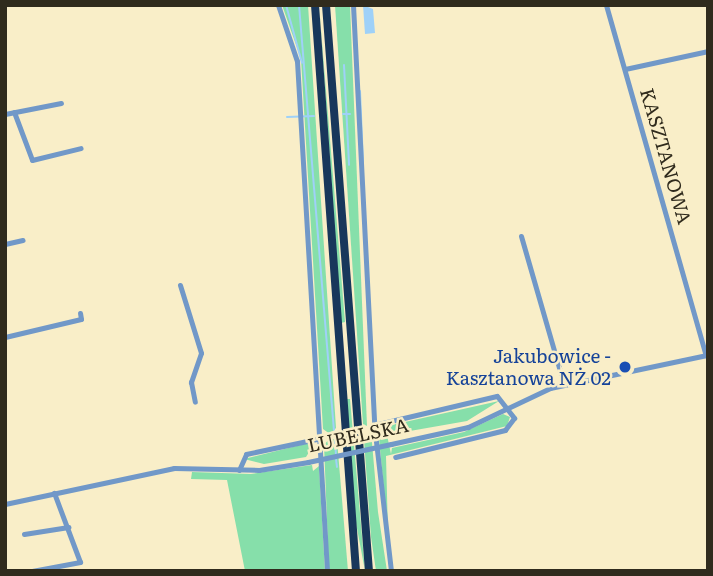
<!DOCTYPE html>
<html>
<head>
<meta charset="utf-8">
<style>
	body { margin:0 }
	#map { position:relative; width:713px; height:576px; overflow:hidden; background:#f9eec8; font-family:Literata,serif }
	div>[style] { position:absolute }
	.green>* { inset:0; background:#86dfaa }
	.water>* { inset:0; background:#9fd1f8 }
	.stream>* { height:2px; margin:-1px; padding:0 1px; transform-origin:1px; border-radius:1px; background:#9fd1f8 }
	.minor>* { height:5px; margin:-2.5px; padding:0 2.5px; transform-origin:2.5px; border-radius:2.5px; background:#7198c8 }
	.highway>* { height:8px; margin:-4px; padding:0 4px; transform-origin:4px; border-radius:4px; background:#18375b }
	.minor-bridge>* { height:5px; margin:-2.5px; padding:0 2.5px; transform-origin:2.5px; border-radius:2.5px; background:#7198c8 }
	.dots>* { width:19px; height:19px; translate:-50% -50%; box-sizing:border-box; border:4px solid #f9eec8; border-radius:50% }
	span { translate:-50% -50%; white-space:nowrap; text-align:center; line-height:1.15; -webkit-text-stroke:5px #f9eec8; paint-order:stroke }
	.street-label { font-size:19px; color:#302b1d }
	.transit-label { font-size:19px; color:#164399 }
	.right { translate:-100% -50%; text-align:right }
	.frame { position:absolute; inset:0; border:7px solid #302b1d; pointer-events:none }
</style>
</head>
<body>
<div id="map">
	<div class="green">
		<i style="clip-path:polygon(282px 5px,308px 5px,336px 428px,330px 434px,323px 429px,301px 59px)"></i>
		<i style="clip-path:polygon(319px 5px,345px 322px,341px 323px,327px 118px)"></i>
		<i style="clip-path:polygon(335px 5px,350px 5px,367px 426px,363px 424px)"></i>
		<i style="clip-path:polygon(346px 399px,350px 399px,365px 571px,356px 523px)"></i>
		<i style="clip-path:polygon(499px 401px,467px 421px,387px 435px,391px 454px,392px 448px,464px 432px,503px 414px,510px 417px,507px 426px,386px 456px,388px 533px,378px 428px)"></i>
		<i style="clip-path:polygon(371px 431px,378px 512px,387px 571px,376px 571px,371px 537px,364px 440px)"></i>
		<i style="clip-path:polygon(330px 438px,337px 440px,348px 571px,329px 571px,324px 445px)"></i>
		<i style="clip-path:polygon(313px 442px,318px 453px,311px 449px,306px 457px,264px 464px,244px 459px)"></i>
		<i style="clip-path:polygon(312px 465px,313px 471px,319px 466px,325px 571px,245px 571px,227px 480px,191px 479px,192px 472px,251px 474px)"></i>
	</div>
	<div class="water">
		<i style="clip-path:polygon(363px 5px,373px 9px,375px 33px,365px 34px)"></i>
	</div>
	<div class="stream">
		<i style="left:286px;top:5px;width:60px;rotate:74.6deg"></i>
		<i style="left:299px;top:5px;width:426px;rotate:85.3deg"></i>
		<i style="left:344px;top:65px;width:100px;rotate:87.1deg"></i>
		<i style="left:360px;top:91px;width:71px;rotate:87.6deg"></i>
		<i style="left:343px;top:114px;width:7px"></i>
		<i style="left:287px;top:117px;width:27px;rotate:-2deg"></i>
		<i style="left:335px;top:441px;width:13px;rotate:86deg"></i>
		<i style="left:336px;top:459px;width:8px;rotate:83deg"></i>
	</div>
	<div class="minor">
		<i style="left:278px;top:5px;width:59px;rotate:71.3deg"></i>
		<i style="left:297px;top:61px;width:511px;rotate:86.63deg"></i>
		<i style="left:353px;top:5px;width:421px;rotate:87.1deg"></i>
		<i style="left:606px;top:5px;width:364px;rotate:74.1deg"></i>
		<i style="left:625px;top:69px;width:85px;rotate:-12.2deg"></i>
		<i style="left:14px;top:112px;width:51px;rotate:69.4deg"></i>
		<i style="left:32px;top:160px;width:50px;rotate:-13.8deg"></i>
		<i style="left:5px;top:114px;width:57px;rotate:-11.1deg"></i>
		<i style="left:521px;top:236px;width:155px;rotate:73.9deg"></i>
		<i style="left:5px;top:244px;width:18px;rotate:-13deg"></i>
		<i style="left:180px;top:285px;width:71px;rotate:72.8deg"></i>
		<i style="left:201px;top:353px;width:31px;rotate:109deg"></i>
		<i style="left:191px;top:382px;width:20px;rotate:79deg"></i>
		<i style="left:5px;top:337px;width:78px;rotate:-13.3deg"></i>
		<i style="left:81px;top:319px;width:6px;rotate:-99deg"></i>
		<i style="left:391px;top:444px;width:79px;rotate:-12.4deg"></i>
		<i style="left:468px;top:427px;width:91px;rotate:-25.4deg"></i>
		<i style="left:550px;top:388px;width:159px;rotate:-11.9deg"></i>
		<i style="left:239px;top:470px;width:17px;rotate:-66deg"></i>
		<i style="left:246px;top:454px;width:77px;rotate:-12deg"></i>
		<i style="left:5px;top:504px;width:173px;rotate:-12deg"></i>
		<i style="left:174px;top:468px;width:85px;rotate:1.3deg"></i>
		<i style="left:259px;top:470px;width:50px;rotate:-9.3deg"></i>
		<i style="left:24px;top:534px;width:45px;rotate:-9deg"></i>
		<i style="left:32px;top:571px;width:49px;rotate:-10.6deg"></i>
		<i style="left:80px;top:562px;width:74px;rotate:-110.6deg"></i>
		<i style="left:391px;top:571px;width:147px;rotate:-96.6deg"></i>
		<i style="left:374px;top:425px;width:126px;rotate:-13.3deg"></i>
		<i style="left:497px;top:396px;width:28px;rotate:52deg"></i>
		<i style="left:514px;top:418px;width:15px;rotate:127deg"></i>
		<i style="left:505px;top:430px;width:113px;rotate:166.2deg"></i>
	</div>
	<div class="highway">
		<i style="left:315px;top:5px;width:567px;rotate:85.86deg"></i>
		<i style="left:326px;top:5px;width:568px;rotate:85.66deg"></i>
	</div>
	<div class="minor-bridge">
		<i style="left:308px;top:462px;width:85px;rotate:-12.2deg"></i>
	</div>
	<div class="dots">
		<i style="left:625px;top:367px;background:#1a4fb4"></i>
	</div>
	<div class="street-label">
		<span style="left:666px;top:156px;rotate:74deg">KASZTANOWA</span>
		<span style="left:358px;top:435px;rotate:-12deg">LUBELSKA</span>
	</div>
	<div class="transit-label">
		<span class="right" style="left:611px;top:367px">Jakubowice -<br>Kasztanowa NŻ 02</span>
	</div>
	<div class="frame"></div>
</div>
</body>
</html>
